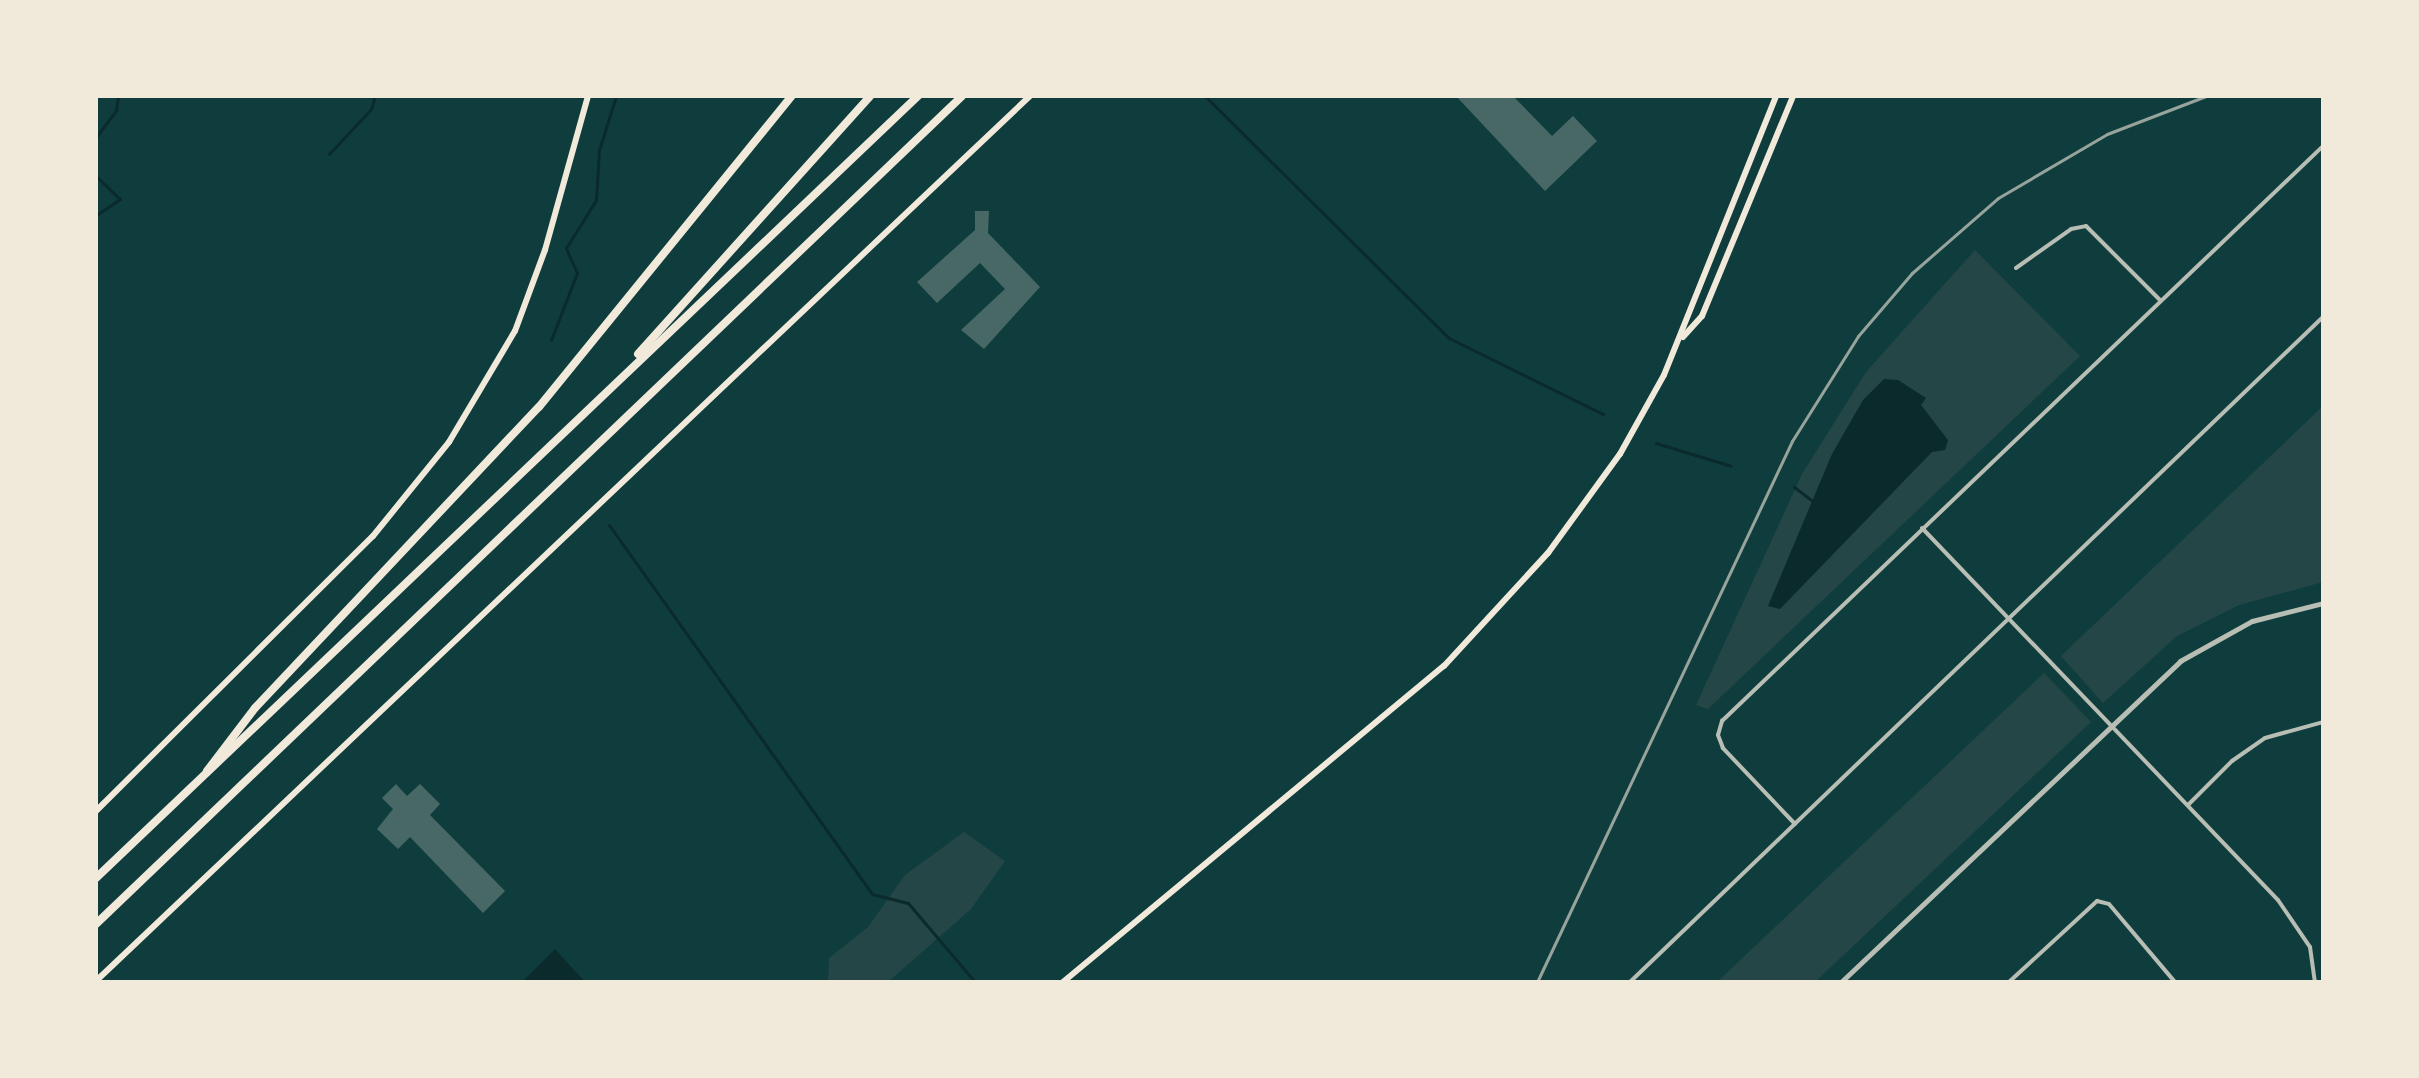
<!DOCTYPE html>
<html>
<head>
<meta charset="utf-8">
<style>
	body { margin:0 }
	#map { position:relative; width:2419px; height:1078px; overflow:hidden; background:#0f3d3e; font-family:Commissioner,sans-serif }
	div>[style] { position:absolute }
	.green>* { inset:0; background:#244646 }
	.water>* { inset:0; background:#0a2a2b }
	.stream>* { height:3px; margin:-1.5px; padding:0 1.5px; transform-origin:1.5px; border-radius:1.5px; background:#0a2a2b }
	.building>* { inset:0; background:#486865 }
	.minor>* { height:4px; margin:-2px; padding:0 2px; transform-origin:2px; border-radius:2px; background:#b8beb3 }
	.tertiary>* { height:5px; margin:-2.5px; padding:0 2.5px; transform-origin:2.5px; border-radius:2.5px; background:#b8beb3 }
	.secondary>* { height:6px; margin:-3px; padding:0 3px; transform-origin:3px; border-radius:3px; background:#f1e9da }
	.motorway>* { height:8px; margin:-4px; padding:0 4px; transform-origin:4px; border-radius:4px; background:#f1e9da }
	.rail>* { height:3px; margin:-1.5px; padding:0 1.5px; transform-origin:1.5px; border-radius:1.5px; background:#97a49c }
	span { translate:-50% -50%; white-space:nowrap; text-align:center; line-height:1.15; -webkit-text-stroke:6px #f1e9da; paint-order:stroke }
	.frame { position:absolute; inset:0; border:98px solid #f1e9da; pointer-events:none }
</style>
</head>
<body>
<div id="map">
	<div class="green">
		<i style="clip-path:polygon(1975px 250px,2080px 356px,1708px 709px,1696px 705px,1802px 474px,1866px 372px)"></i>
		<i style="clip-path:polygon(2323px 406px,2323px 582px,2239px 605px,2177px 636px,2103px 703px,2061px 656px)"></i>
		<i style="clip-path:polygon(2044px 673px,2091px 722px,1815px 982px,1717px 982px)"></i>
		<i style="clip-path:polygon(964px 832px,1005px 861px,971px 909px,888px 982px,828px 982px,829px 958px,868px 927px,905px 875px)"></i>
	</div>
	<div class="water">
		<i style="clip-path:polygon(1884px 379px,1898px 380px,1926px 398px,1921px 405px,1948px 440px,1945px 450px,1932px 452px,1780px 609px,1768px 606px,1832px 454px,1863px 400px)"></i>
		<i style="clip-path:polygon(555px 949px,585px 982px,522px 982px)"></i>
	</div>
	<div class="stream">
		<i style="left:1205px;top:96px;width:344px;rotate:44.8deg"></i>
		<i style="left:1449px;top:338px;width:172px;rotate:26.3deg"></i>
		<i style="left:96px;top:137px;width:34px;rotate:-53deg"></i>
		<i style="left:116px;top:110px;width:14px;rotate:-82deg"></i>
		<i style="left:329px;top:154px;width:62px;rotate:-47deg"></i>
		<i style="left:371px;top:109px;width:14px;rotate:-73deg"></i>
		<i style="left:96px;top:176px;width:33px;rotate:44deg"></i>
		<i style="left:120px;top:199px;width:29px;rotate:146deg"></i>
		<i style="left:551px;top:340px;width:72px;rotate:-68.8deg"></i>
		<i style="left:577px;top:273px;width:27px;rotate:-114deg"></i>
		<i style="left:566px;top:248px;width:57px;rotate:-58deg"></i>
		<i style="left:596px;top:200px;width:50px;rotate:-86.6deg"></i>
		<i style="left:599px;top:150px;width:57px;rotate:-72.5deg"></i>
		<i style="left:1656px;top:443px;width:78px;rotate:17deg"></i>
		<i style="left:1794px;top:487px;width:26px;rotate:37deg"></i>
		<i style="left:609px;top:525px;width:453px;rotate:54.5deg"></i>
		<i style="left:872px;top:894px;width:37px;rotate:14deg"></i>
		<i style="left:908px;top:903px;width:104px;rotate:49.7deg"></i>
	</div>
	<div class="building">
		<i style="clip-path:polygon(1456px 96px,1513px 96px,1552px 136px,1573px 116px,1597px 141px,1545px 191px)"></i>
		<i style="clip-path:polygon(975px 211px,989px 211px,988px 233px,1040px 287px,984px 349px,961px 330px,1005px 289px,980px 263px,937px 303px,917px 282px,975px 230px)"></i>
		<i style="clip-path:polygon(396px 784px,407px 796px,420px 784px,440px 804px,430px 815px,505px 891px,483px 913px,410px 837px,398px 849px,377px 829px,393px 809px,382px 798px)"></i>
	</div>
	<div class="minor">
		<i style="left:2016px;top:268px;width:67px;rotate:-35.3deg"></i>
		<i style="left:2071px;top:229px;width:15px;rotate:-11deg"></i>
		<i style="left:2086px;top:226px;width:105px;rotate:45deg"></i>
		<i style="left:1922px;top:528px;width:515px;rotate:46.26deg"></i>
		<i style="left:2278px;top:900px;width:57px;rotate:55.8deg"></i>
		<i style="left:2310px;top:947px;width:35px;rotate:82deg"></i>
		<i style="left:2189px;top:804px;width:61px;rotate:-45deg"></i>
		<i style="left:2232px;top:761px;width:40px;rotate:-34.9deg"></i>
		<i style="left:2265px;top:738px;width:60px;rotate:-15.4deg"></i>
		<i style="left:1795px;top:824px;width:105px;rotate:-133.5deg"></i>
		<i style="left:1723px;top:748px;width:14px;rotate:-111deg"></i>
		<i style="left:1718px;top:735px;width:15px;rotate:-74deg"></i>
		<i style="left:1722px;top:721px;width:832px;rotate:-43.73deg"></i>
		<i style="left:1630px;top:982px;width:960px;rotate:-43.82deg"></i>
		<i style="left:2009px;top:982px;width:120px;rotate:-42.6deg"></i>
		<i style="left:2097px;top:901px;width:12px;rotate:14deg"></i>
		<i style="left:2109px;top:904px;width:102px;rotate:49.8deg"></i>
	</div>
	<div class="tertiary">
		<i style="left:1841px;top:982px;width:467px;rotate:-43.4deg"></i>
		<i style="left:2180px;top:661px;width:82px;rotate:-29.1deg"></i>
		<i style="left:2252px;top:621px;width:73px;rotate:-14.2deg"></i>
	</div>
	<div class="secondary">
		<i style="left:1683px;top:337px;width:28px;rotate:-48deg"></i>
		<i style="left:1702px;top:316px;width:238px;rotate:-67.5deg"></i>
		<i style="left:96px;top:811px;width:390px;rotate:-44.8deg"></i>
		<i style="left:373px;top:536px;width:121px;rotate:-51deg"></i>
		<i style="left:449px;top:442px;width:129px;rotate:-59.3deg"></i>
		<i style="left:515px;top:331px;width:86px;rotate:-69.7deg"></i>
		<i style="left:545px;top:250px;width:160px;rotate:-74.4deg"></i>
		<i style="left:96px;top:981px;width:1287px;rotate:-43.46deg"></i>
		<i style="left:1063px;top:982px;width:495px;rotate:-39.7deg"></i>
		<i style="left:1444px;top:666px;width:154px;rotate:-47.4deg"></i>
		<i style="left:1548px;top:553px;width:122px;rotate:-54deg"></i>
		<i style="left:1620px;top:454px;width:90px;rotate:-60.9deg"></i>
		<i style="left:1664px;top:375px;width:301px;rotate:-68.1deg"></i>
	</div>
	<div class="motorway">
		<i style="left:638px;top:354px;width:347px;rotate:-48deg"></i>
		<i style="left:207px;top:771px;width:79px;rotate:-52.7deg"></i>
		<i style="left:255px;top:708px;width:414px;rotate:-46.7deg"></i>
		<i style="left:539px;top:407px;width:401px;rotate:-50.9deg"></i>
		<i style="left:96px;top:878px;width:1135px;rotate:-43.57deg"></i>
		<i style="left:96px;top:924px;width:1198px;rotate:-43.71deg"></i>
	</div>
	<div class="rail">
		<i style="left:1537px;top:982px;width:598px;rotate:-64.76deg"></i>
		<i style="left:1792px;top:441px;width:124px;rotate:-57.8deg"></i>
		<i style="left:1858px;top:336px;width:83px;rotate:-49.4deg"></i>
		<i style="left:1912px;top:273px;width:114px;rotate:-41.1deg"></i>
		<i style="left:1998px;top:198px;width:126px;rotate:-30.4deg"></i>
		<i style="left:2107px;top:134px;width:106px;rotate:-21deg"></i>
	</div>
	<div class="frame"></div>
</div>
</body>
</html>
